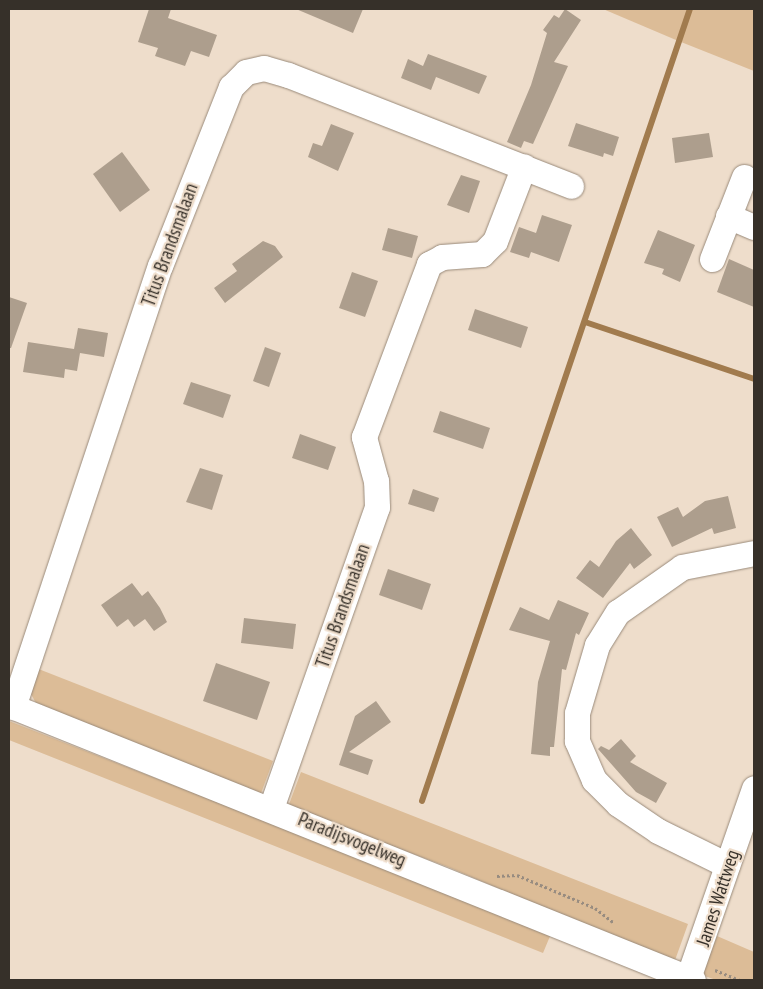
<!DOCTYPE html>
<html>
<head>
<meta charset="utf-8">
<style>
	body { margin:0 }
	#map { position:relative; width:763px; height:989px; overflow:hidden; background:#eeddcb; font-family:"PT Sans Narrow",sans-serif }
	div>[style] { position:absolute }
	.green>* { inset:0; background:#dcbc97 }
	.stream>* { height:6px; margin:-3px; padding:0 3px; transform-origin:3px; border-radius:3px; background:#a17b4e }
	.building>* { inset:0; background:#ad9e8d }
	.path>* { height:3px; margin-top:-1.5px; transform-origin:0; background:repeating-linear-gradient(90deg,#988c80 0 2.5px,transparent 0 5px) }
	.roads { filter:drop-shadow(0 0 1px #998a7a) drop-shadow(0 0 1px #998a7a) }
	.minor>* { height:25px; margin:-12.5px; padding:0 12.5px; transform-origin:12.5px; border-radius:12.5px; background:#fff }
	span { translate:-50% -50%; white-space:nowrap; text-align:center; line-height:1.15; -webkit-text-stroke:4.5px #eeddcb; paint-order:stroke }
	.street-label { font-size:19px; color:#363029 }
	.frame { position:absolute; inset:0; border:10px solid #363029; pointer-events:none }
</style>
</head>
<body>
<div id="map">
	<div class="green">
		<i style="clip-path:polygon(603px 9px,754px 9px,754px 71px,676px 40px)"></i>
		<i style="clip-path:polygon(36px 668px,273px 761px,260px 796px,39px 709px,30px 692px)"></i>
		<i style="clip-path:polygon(9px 721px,391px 870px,553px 929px,543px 953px,9px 740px)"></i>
		<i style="clip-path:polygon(301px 772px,688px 924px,674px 963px,448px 867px,288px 807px)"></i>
		<i style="clip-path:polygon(717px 936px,754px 952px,754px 980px,716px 980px,702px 975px)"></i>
	</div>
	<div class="stream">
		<i style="left:585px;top:322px;width:178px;rotate:18.6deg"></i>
		<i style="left:422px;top:801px;width:836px;rotate:-71.31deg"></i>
	</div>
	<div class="building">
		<i style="clip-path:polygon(149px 9px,171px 9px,168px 18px,217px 35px,209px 57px,191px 51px,185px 66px,155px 56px,158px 48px,138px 42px)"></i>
		<i style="clip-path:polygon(296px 9px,363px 9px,353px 33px)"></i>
		<i style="clip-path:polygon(565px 9px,581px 20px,554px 62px,568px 66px,533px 144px,524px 141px,521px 148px,507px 142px,531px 85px,547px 33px,543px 30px,554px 15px,559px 18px)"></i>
		<i style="clip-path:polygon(428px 54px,487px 76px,479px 94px,436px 77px,431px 90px,401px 78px,408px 59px,423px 66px)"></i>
		<i style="clip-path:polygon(576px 123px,619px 137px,613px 156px,604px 153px,603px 157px,568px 146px)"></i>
		<i style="clip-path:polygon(331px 124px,354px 133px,338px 171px,308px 157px,313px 143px,322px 146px)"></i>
		<i style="clip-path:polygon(709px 133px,713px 157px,675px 163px,672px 138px)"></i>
		<i style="clip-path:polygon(122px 152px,150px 190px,120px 212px,93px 174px)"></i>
		<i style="clip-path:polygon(461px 175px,480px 181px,469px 213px,447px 205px)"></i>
		<i style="clip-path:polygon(542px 215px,572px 225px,559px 262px,531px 252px,529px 258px,510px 252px,519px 227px,536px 233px)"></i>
		<i style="clip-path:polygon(388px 228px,418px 236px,412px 258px,382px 250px)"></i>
		<i style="clip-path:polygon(658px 230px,695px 245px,680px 282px,662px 274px,664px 269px,644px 263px)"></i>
		<i style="clip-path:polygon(263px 241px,275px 246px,283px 257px,225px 303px,214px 288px,237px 271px,232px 264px)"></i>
		<i style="clip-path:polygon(729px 259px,754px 270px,754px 307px,717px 292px)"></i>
		<i style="clip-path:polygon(352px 272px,378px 281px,365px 317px,339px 308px)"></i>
		<i style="clip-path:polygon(9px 297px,27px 303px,11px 348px,9px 348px)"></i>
		<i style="clip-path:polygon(475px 309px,528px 327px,521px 348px,468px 330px)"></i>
		<i style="clip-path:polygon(78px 328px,108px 333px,104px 357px,80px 353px,77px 371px,65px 369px,64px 378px,23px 372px,28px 342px,74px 349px)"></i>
		<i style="clip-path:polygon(265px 347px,281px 353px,269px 387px,253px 381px)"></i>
		<i style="clip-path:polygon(191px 382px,231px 395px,223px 418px,183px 404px)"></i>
		<i style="clip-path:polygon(440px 411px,490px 428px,483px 449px,433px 432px)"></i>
		<i style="clip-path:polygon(300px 434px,336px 447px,328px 470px,292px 458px)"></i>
		<i style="clip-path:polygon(200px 468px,223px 475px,212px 510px,186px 502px)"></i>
		<i style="clip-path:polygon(413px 489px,439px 498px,434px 512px,408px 504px)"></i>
		<i style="clip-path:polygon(728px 496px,736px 528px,714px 534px,712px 528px,672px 547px,657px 517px,678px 507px,683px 517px,705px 501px)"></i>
		<i style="clip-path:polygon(631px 528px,652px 555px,634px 569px,630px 563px,603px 598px,576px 578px,590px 560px,599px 567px,616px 541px)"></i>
		<i style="clip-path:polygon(388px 569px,431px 584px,422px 610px,379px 595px)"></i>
		<i style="clip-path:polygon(132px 583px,142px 596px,148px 591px,160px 608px,167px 622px,154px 631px,145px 619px,134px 627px,128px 619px,117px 627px,101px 605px)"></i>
		<i style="clip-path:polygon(558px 600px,589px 613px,579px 635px,576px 633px,566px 670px,562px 669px,554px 747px,550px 747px,550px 756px,531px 754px,538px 682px,550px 641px,509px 630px,520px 607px,549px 620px)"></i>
		<i style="clip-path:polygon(244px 618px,296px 624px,293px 649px,241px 643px)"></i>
		<i style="clip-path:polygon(216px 663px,270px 682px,257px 720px,203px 701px)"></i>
		<i style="clip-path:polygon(376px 701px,391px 722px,349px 752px,373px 760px,368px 775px,339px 765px,355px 716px)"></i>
		<i style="clip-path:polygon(621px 739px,636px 756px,630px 762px,667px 783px,656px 803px,636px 792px,598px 749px,601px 746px,609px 750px)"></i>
	</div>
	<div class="path">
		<i style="left:497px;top:876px;width:20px;rotate:-3deg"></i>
		<i style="left:517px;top:875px;width:85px;rotate:22.9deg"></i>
		<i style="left:595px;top:908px;width:24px;rotate:38deg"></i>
		<i style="left:715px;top:970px;width:27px;rotate:22deg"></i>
	</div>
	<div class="roads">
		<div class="minor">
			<i style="left:728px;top:216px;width:28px;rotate:23deg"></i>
			<i style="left:712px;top:259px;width:88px;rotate:-68.7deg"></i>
			<i style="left:9px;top:705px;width:737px;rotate:21.9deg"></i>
			<i style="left:13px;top:707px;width:465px;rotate:-71.6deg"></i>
			<i style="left:160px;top:266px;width:193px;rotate:-68.4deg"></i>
			<i style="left:231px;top:87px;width:21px;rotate:-45deg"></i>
			<i style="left:246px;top:72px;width:18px;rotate:-13deg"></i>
			<i style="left:264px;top:68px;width:25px;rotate:16deg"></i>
			<i style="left:288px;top:75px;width:304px;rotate:21.4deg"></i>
			<i style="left:271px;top:808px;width:319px;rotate:-70.6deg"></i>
			<i style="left:377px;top:507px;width:26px;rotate:-92deg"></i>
			<i style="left:376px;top:481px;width:46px;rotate:-105.3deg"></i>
			<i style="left:364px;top:437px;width:185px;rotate:-69.4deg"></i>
			<i style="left:429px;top:264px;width:15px;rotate:-28deg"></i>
			<i style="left:442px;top:257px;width:40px;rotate:-4.3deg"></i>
			<i style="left:482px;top:254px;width:18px;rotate:-45deg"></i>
			<i style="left:495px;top:241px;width:80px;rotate:-68.9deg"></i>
			<i style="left:727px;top:865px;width:77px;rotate:-153.8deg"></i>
			<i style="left:658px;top:831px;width:48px;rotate:-146deg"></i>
			<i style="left:618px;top:804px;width:34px;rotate:-135deg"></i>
			<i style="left:594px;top:780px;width:43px;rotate:-113.6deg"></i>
			<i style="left:577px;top:741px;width:28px;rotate:-90deg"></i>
			<i style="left:577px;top:713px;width:71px;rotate:-73.6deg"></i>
			<i style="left:597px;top:645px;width:39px;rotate:-58deg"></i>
			<i style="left:618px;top:612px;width:78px;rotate:-35.1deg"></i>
			<i style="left:682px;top:567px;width:73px;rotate:-11deg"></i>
			<i style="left:688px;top:978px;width:201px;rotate:-70.8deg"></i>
		</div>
	</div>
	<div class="street-label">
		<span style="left:170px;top:245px;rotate:-70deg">Titus Brandsmalaan</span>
		<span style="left:343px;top:606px;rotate:-71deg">Titus Brandsmalaan</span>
		<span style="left:352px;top:840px;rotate:22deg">Paradijsvogelweg</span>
		<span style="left:718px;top:898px;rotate:-72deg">James Wattweg</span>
	</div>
	<div class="frame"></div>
</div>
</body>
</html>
